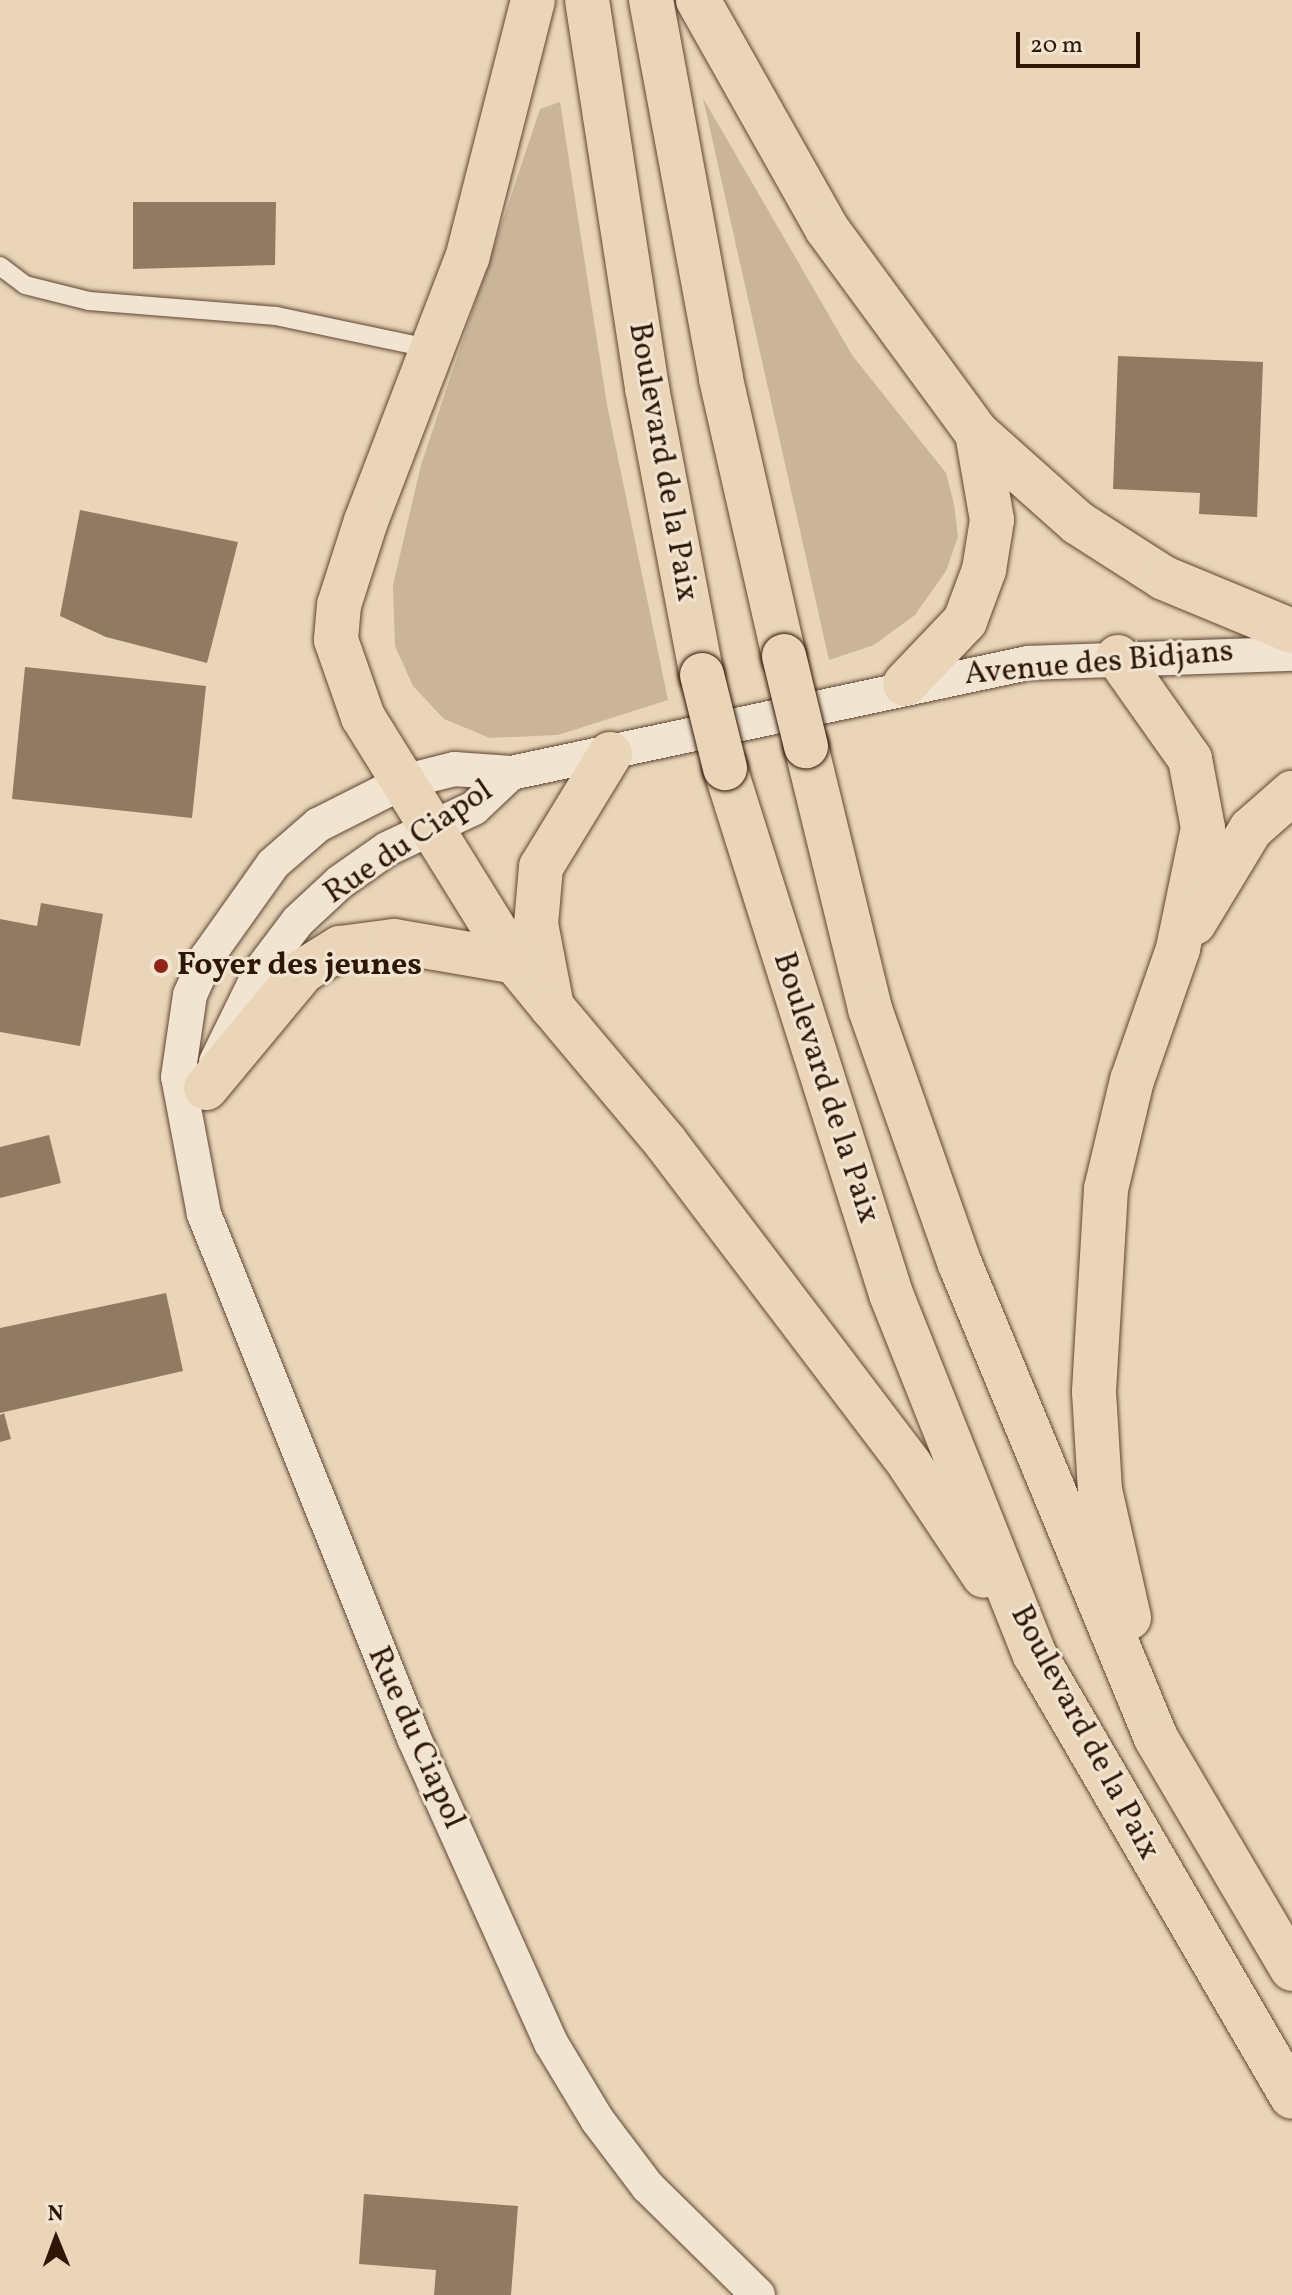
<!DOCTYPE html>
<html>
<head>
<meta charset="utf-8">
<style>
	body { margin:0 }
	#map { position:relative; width:1292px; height:2295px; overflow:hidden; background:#ead5b8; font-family:Vollkorn,serif }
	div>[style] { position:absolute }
	.green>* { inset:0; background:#cab59a }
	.building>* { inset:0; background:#907a62 }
	.roads { filter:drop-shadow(0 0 2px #5e4632) drop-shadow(0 0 2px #5e4632) }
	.lane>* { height:18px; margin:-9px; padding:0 9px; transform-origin:9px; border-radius:9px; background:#f1e4d1 }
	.street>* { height:34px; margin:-17px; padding:0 17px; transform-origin:17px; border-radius:17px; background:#f1e4d1 }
	.primary>* { height:44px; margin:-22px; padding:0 22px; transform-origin:22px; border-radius:22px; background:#ead5b8 }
	.bridges { filter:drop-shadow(0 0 2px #2f1705) drop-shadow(0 0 2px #2f1705) }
	.primary-bridge>* { height:44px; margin:-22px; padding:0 22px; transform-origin:22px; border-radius:22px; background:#ead5b8 }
	.dots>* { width:22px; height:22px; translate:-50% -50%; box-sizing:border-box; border:4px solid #f1e4d1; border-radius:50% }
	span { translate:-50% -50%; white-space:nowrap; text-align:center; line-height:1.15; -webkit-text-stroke:6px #f1e4d1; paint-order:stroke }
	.street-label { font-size:32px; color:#2f1705 }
	.poi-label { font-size:32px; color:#2f1705; font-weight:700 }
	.left { translate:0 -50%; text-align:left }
	.north { position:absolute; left:16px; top:2199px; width:80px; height:80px; -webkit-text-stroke:6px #f1e4d1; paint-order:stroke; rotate:359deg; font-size:22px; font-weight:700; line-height:32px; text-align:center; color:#2f1705 }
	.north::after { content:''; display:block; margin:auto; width:28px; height:36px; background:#2f1705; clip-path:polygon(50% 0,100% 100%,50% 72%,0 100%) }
	.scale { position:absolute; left:1016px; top:32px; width:124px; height:36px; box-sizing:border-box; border:4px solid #2f1705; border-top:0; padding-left:10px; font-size:24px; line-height:28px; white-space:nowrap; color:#2f1705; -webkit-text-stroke:6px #f1e4d1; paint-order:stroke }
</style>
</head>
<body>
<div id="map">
	<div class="green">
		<i style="clip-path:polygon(703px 98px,852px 355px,946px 473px,954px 504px,958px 537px,946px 571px,915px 615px,874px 645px,829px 660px)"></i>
		<i style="clip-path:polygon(560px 102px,607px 405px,668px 700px,558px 735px,490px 738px,444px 719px,413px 686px,395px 646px,393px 585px,421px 465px,540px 109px)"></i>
	</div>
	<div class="building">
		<i style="clip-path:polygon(133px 202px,276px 202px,275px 265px,133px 269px)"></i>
		<i style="clip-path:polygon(1118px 356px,1263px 362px,1257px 517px,1199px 514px,1200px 493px,1113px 489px)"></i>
		<i style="clip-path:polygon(80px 510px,238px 542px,207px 663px,106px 637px,60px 616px)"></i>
		<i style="clip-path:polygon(25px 667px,206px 686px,192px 818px,12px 799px)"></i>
		<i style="clip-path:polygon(41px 903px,103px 914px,80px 1046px,0 1032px,0 919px,37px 926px)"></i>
		<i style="clip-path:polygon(49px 1135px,61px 1183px,0 1198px,0 1147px)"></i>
		<i style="clip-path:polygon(166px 1293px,183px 1371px,0 1413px,0 1328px)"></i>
		<i style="clip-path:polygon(4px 1413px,11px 1439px,0 1442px,0 1415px)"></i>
		<i style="clip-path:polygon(364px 2194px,518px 2206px,511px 2295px,434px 2295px,436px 2270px,359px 2264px)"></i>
	</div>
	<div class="roads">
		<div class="lane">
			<i style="left:0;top:266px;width:31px;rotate:37deg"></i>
			<i style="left:25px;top:285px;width:66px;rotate:14deg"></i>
			<i style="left:89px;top:301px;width:188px;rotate:4.6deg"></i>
			<i style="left:276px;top:316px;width:159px;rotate:11.9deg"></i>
		</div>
		<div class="street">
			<i style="left:216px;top:1062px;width:102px;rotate:-63.9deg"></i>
			<i style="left:261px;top:970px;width:61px;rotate:-52.9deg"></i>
			<i style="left:298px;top:921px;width:57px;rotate:-42.9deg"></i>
			<i style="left:340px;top:882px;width:57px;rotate:-35.1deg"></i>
			<i style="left:387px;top:849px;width:96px;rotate:-25.2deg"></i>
			<i style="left:474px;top:808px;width:51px;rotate:-43.4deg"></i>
			<i style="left:758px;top:2295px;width:154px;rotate:-135.5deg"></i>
			<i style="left:648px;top:2187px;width:83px;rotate:-127.1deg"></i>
			<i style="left:598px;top:2121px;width:91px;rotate:-121.1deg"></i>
			<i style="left:551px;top:2043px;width:334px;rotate:-114.2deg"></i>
			<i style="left:414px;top:1738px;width:565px;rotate:-111.84deg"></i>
			<i style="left:204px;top:1214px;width:139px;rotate:-100.7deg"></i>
			<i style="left:178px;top:1077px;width:83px;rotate:-81.7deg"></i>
			<i style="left:190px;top:995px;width:42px;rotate:-65.9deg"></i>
			<i style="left:207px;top:957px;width:114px;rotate:-54.6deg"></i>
			<i style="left:273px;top:864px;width:60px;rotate:-40.9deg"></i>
			<i style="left:318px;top:825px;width:95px;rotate:-26.8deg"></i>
			<i style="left:403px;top:782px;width:53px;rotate:-14.3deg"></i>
			<i style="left:454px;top:769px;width:57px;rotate:4deg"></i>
			<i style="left:511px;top:773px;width:529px;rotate:-12.01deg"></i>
			<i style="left:1028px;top:663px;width:264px;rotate:-2deg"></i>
		</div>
		<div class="primary">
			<i style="left:533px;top:0;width:266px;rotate:104.3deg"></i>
			<i style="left:467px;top:258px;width:282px;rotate:111deg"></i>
			<i style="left:366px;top:521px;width:88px;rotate:107.8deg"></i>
			<i style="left:339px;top:605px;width:35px;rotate:95deg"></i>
			<i style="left:336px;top:640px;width:82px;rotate:70.7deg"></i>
			<i style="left:363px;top:717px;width:288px;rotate:58.2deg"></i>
			<i style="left:515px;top:962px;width:58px;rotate:50.6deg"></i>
			<i style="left:587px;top:0;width:393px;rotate:81.2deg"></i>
			<i style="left:647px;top:388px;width:292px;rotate:79.2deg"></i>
			<i style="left:651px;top:0;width:385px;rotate:79.5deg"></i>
			<i style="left:721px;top:379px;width:284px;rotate:77.2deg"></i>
			<i style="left:698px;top:0;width:263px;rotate:60.6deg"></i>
			<i style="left:827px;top:229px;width:253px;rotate:53.7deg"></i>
			<i style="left:977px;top:433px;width:135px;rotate:41.7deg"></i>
			<i style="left:1078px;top:523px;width:102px;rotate:32.6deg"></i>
			<i style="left:1164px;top:578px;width:139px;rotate:22.5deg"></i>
			<i style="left:1118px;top:657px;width:125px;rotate:54.8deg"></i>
			<i style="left:1190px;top:759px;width:70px;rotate:79.3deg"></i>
			<i style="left:1203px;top:828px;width:124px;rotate:101.7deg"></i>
			<i style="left:1178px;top:949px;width:139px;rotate:109.3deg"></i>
			<i style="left:1132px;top:1080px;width:112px;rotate:103.4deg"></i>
			<i style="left:1106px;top:1189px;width:203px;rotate:93.4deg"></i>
			<i style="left:1094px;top:1392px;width:98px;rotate:86.5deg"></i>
			<i style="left:1100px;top:1490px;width:131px;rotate:77.2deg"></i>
			<i style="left:905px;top:684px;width:87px;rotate:-46.4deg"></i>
			<i style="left:965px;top:621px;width:54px;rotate:-69.6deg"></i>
			<i style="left:984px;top:570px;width:51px;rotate:-80.9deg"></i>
			<i style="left:992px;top:520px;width:88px;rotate:-99.8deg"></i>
			<i style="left:806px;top:746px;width:271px;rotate:76.3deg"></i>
			<i style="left:870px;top:1009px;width:270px;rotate:70.6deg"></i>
			<i style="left:960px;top:1264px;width:513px;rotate:67.53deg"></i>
			<i style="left:1156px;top:1738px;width:268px;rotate:59.5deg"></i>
			<i style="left:610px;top:754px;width:132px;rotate:121.4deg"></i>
			<i style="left:541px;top:867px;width:57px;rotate:95deg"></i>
			<i style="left:536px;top:924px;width:85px;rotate:79.1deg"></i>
			<i style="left:552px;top:1007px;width:177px;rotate:50deg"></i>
			<i style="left:666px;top:1143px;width:404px;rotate:52.8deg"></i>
			<i style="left:910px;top:1465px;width:133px;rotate:56.3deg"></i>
			<i style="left:725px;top:768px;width:552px;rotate:72.48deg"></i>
			<i style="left:891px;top:1294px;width:389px;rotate:68.3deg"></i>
			<i style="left:1035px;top:1655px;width:511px;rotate:59.82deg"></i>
			<i style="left:1194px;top:923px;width:110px;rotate:-58.8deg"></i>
			<i style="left:1251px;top:829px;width:55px;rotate:-41.3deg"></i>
			<i style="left:206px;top:1088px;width:152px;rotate:-50.3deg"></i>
			<i style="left:303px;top:971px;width:44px;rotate:-31.9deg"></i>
			<i style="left:340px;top:948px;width:54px;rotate:-7.4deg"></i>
			<i style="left:394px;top:941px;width:123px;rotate:9.8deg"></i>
		</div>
	</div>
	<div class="bridges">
		<div class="primary-bridge">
			<i style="left:784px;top:656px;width:93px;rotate:76.3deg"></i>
			<i style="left:702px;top:675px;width:96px;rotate:76.1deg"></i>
		</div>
	</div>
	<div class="dots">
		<i style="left:161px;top:966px;background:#8f2418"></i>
	</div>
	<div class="street-label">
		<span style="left:662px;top:462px;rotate:80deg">Boulevard de la Paix</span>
		<span style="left:1099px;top:664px;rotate:-5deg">Avenue des Bidjans</span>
		<span style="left:409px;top:843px;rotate:-34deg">Rue du Ciapol</span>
		<span style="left:825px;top:1088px;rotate:72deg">Boulevard de la Paix</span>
		<span style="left:1084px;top:1733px;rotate:62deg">Boulevard de la Paix</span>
		<span style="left:415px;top:1738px;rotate:66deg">Rue du Ciapol</span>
	</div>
	<div class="poi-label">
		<span class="left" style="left:177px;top:966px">Foyer des jeunes</span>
	</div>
	<div class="north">N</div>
	<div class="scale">20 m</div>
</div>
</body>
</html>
